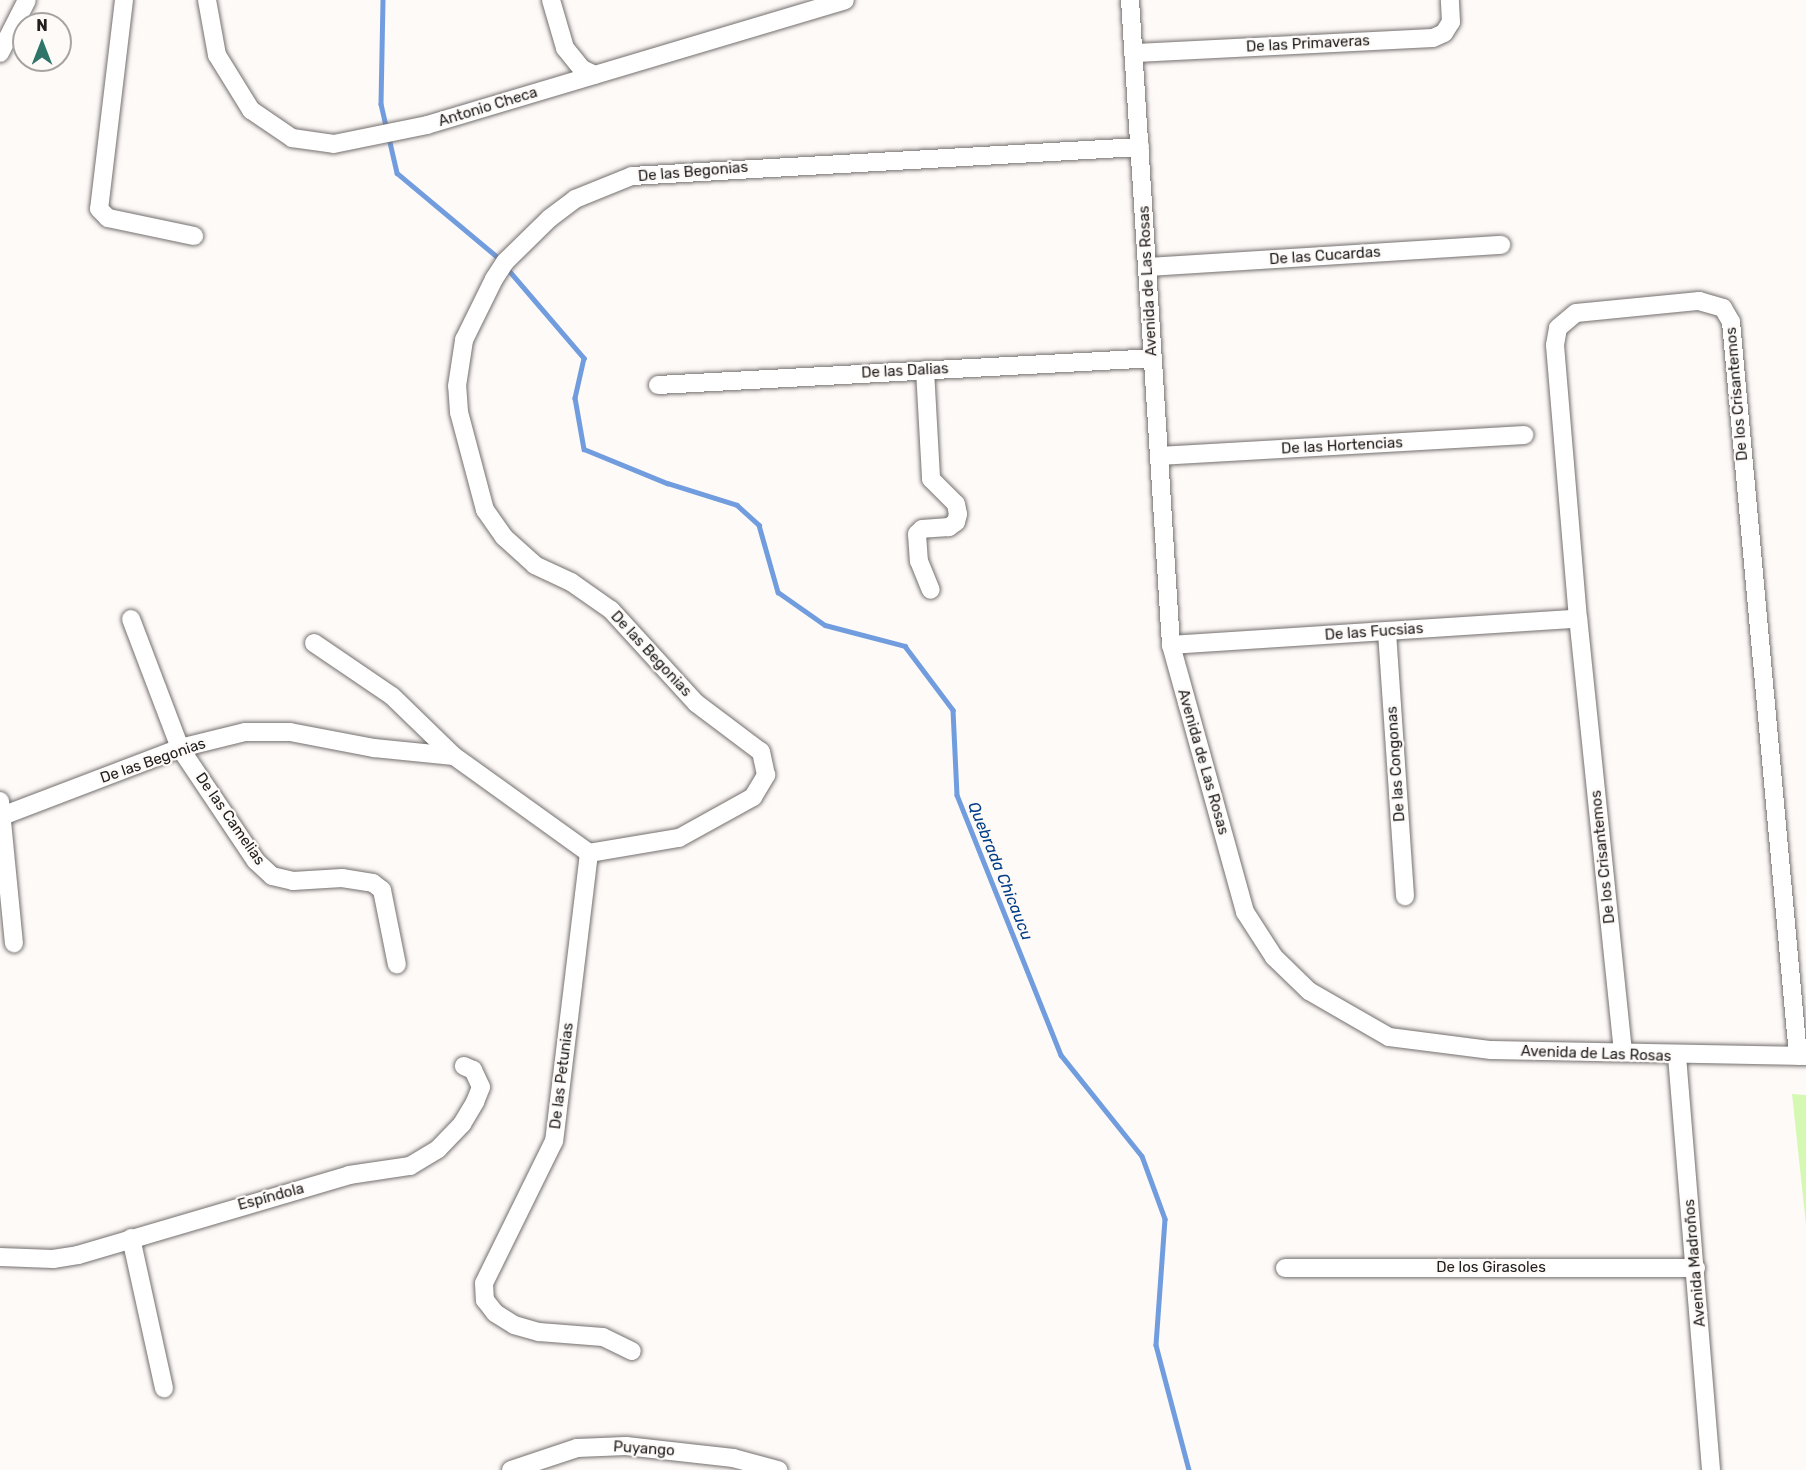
<!DOCTYPE html>
<html>
<head>
<meta charset="utf-8">
<style>
	body { margin:0 }
	#map { position:relative; width:1806px; height:1470px; overflow:hidden; background:#fefaf8; font-family:Rubik,sans-serif }
	div>[style] { position:absolute }
	.green>* { inset:0; background:#d5f9b3 }
	.stream>* { height:4.5px; margin:-2.25px; padding:0 2.25px; transform-origin:2.25px; border-radius:2.25px; background:#719ddf }
	.roads { filter:drop-shadow(0 0 2px #736f6d) drop-shadow(0 0 2px #736f6d) }
	.minor>* { height:18px; margin:-9px; padding:0 9px; transform-origin:9px; border-radius:9px; background:#fff }
	span { translate:-50% -50%; white-space:nowrap; text-align:center; line-height:1.15; -webkit-text-stroke:4.5px #fefaf8; paint-order:stroke }
	.street-label { font-size:15px; color:#21201f }
	.water-label { font-size:16px; color:#013d89; font-style:italic }
	.north { position:absolute; left:12px; top:12px; width:60px; height:60px; box-sizing:border-box; background:#fefaf8; border:2px solid #a6a3a1; border-radius:50%; rotate:0deg; font-size:16px; font-weight:700; line-height:24px; text-align:center; color:#21201f }
	.north::after { content:''; display:block; margin:auto; width:21px; height:27px; background:#2e7468; clip-path:polygon(50% 0,100% 100%,50% 72%,0 100%) }
</style>
</head>
<body>
<div id="map">
	<div class="green">
		<i style="clip-path:polygon(1792px 1094px,1806px 1095px,1806px 1225px)"></i>
	</div>
	<div class="stream">
		<i style="left:383px;top:0;width:104px;rotate:91.1deg"></i>
		<i style="left:381px;top:104px;width:27px;rotate:77deg"></i>
		<i style="left:389px;top:138px;width:36px;rotate:77deg"></i>
		<i style="left:397px;top:173px;width:136px;rotate:39.9deg"></i>
		<i style="left:506px;top:267px;width:120px;rotate:49.4deg"></i>
		<i style="left:584px;top:358px;width:41px;rotate:102.7deg"></i>
		<i style="left:575px;top:398px;width:52px;rotate:80deg"></i>
		<i style="left:584px;top:449px;width:90px;rotate:22.3deg"></i>
		<i style="left:667px;top:483px;width:73px;rotate:17.4deg"></i>
		<i style="left:737px;top:505px;width:30px;rotate:42deg"></i>
		<i style="left:759px;top:525px;width:70px;rotate:74.2deg"></i>
		<i style="left:778px;top:592px;width:57px;rotate:35.1deg"></i>
		<i style="left:825px;top:625px;width:83px;rotate:14.7deg"></i>
		<i style="left:905px;top:646px;width:80px;rotate:53.1deg"></i>
		<i style="left:953px;top:710px;width:85px;rotate:87.3deg"></i>
		<i style="left:957px;top:795px;width:280px;rotate:68.2deg"></i>
		<i style="left:1061px;top:1055px;width:129px;rotate:51.3deg"></i>
		<i style="left:1142px;top:1156px;width:67px;rotate:69.9deg"></i>
		<i style="left:1165px;top:1219px;width:126px;rotate:94.1deg"></i>
		<i style="left:1156px;top:1345px;width:129px;rotate:75.2deg"></i>
	</div>
	<div class="roads">
		<div class="minor">
			<i style="left:124px;top:0;width:210px;rotate:96.8deg"></i>
			<i style="left:99px;top:209px;width:13px;rotate:45deg"></i>
			<i style="left:108px;top:218px;width:88px;rotate:11.8deg"></i>
			<i style="left:207px;top:0;width:56px;rotate:79.7deg"></i>
			<i style="left:217px;top:55px;width:65px;rotate:58.3deg"></i>
			<i style="left:251px;top:110px;width:50px;rotate:34.3deg"></i>
			<i style="left:292px;top:138px;width:42px;rotate:8.1deg"></i>
			<i style="left:334px;top:144px;width:95px;rotate:-11.5deg"></i>
			<i style="left:427px;top:125px;width:436px;rotate:-16.6deg"></i>
			<i style="left:551px;top:0;width:50px;rotate:73.7deg"></i>
			<i style="left:565px;top:48px;width:27px;rotate:51deg"></i>
			<i style="left:582px;top:69px;width:14px;rotate:25deg"></i>
			<i style="left:1130px;top:0;width:646px;rotate:86.36deg"></i>
			<i style="left:1171px;top:645px;width:277px;rotate:74.5deg"></i>
			<i style="left:1245px;top:912px;width:54px;rotate:57.2deg"></i>
			<i style="left:1274px;top:957px;width:49px;rotate:44.2deg"></i>
			<i style="left:1309px;top:991px;width:92px;rotate:29.9deg"></i>
			<i style="left:1389px;top:1037px;width:103px;rotate:7.3deg"></i>
			<i style="left:1491px;top:1050px;width:315px;rotate:1.1deg"></i>
			<i style="left:0;top:53px;width:59px;rotate:-63deg"></i>
			<i style="left:1136px;top:53px;width:297px;rotate:-2.9deg"></i>
			<i style="left:1433px;top:38px;width:12px;rotate:-24deg"></i>
			<i style="left:1444px;top:33px;width:13px;rotate:-58deg"></i>
			<i style="left:1451px;top:22px;width:22px;rotate:-93deg"></i>
			<i style="left:1149px;top:267px;width:353px;rotate:-3.6deg"></i>
			<i style="left:925px;top:370px;width:109px;rotate:86.8deg"></i>
			<i style="left:931px;top:479px;width:35px;rotate:45deg"></i>
			<i style="left:956px;top:504px;width:10px;rotate:79deg"></i>
			<i style="left:958px;top:514px;width:8px;rotate:104deg"></i>
			<i style="left:956px;top:522px;width:9px;rotate:144deg"></i>
			<i style="left:949px;top:527px;width:27px;rotate:176deg"></i>
			<i style="left:922px;top:529px;width:7px;rotate:135deg"></i>
			<i style="left:917px;top:534px;width:27px;rotate:86deg"></i>
			<i style="left:919px;top:561px;width:31px;rotate:68deg"></i>
			<i style="left:658px;top:385px;width:495px;rotate:-3.1deg"></i>
			<i style="left:1159px;top:456px;width:366px;rotate:-3.3deg"></i>
			<i style="left:131px;top:619px;width:138px;rotate:69.2deg"></i>
			<i style="left:180px;top:748px;width:136px;rotate:56.1deg"></i>
			<i style="left:256px;top:861px;width:22px;rotate:43deg"></i>
			<i style="left:272px;top:876px;width:22px;rotate:13deg"></i>
			<i style="left:293px;top:881px;width:49px;rotate:-3.5deg"></i>
			<i style="left:342px;top:878px;width:31px;rotate:9deg"></i>
			<i style="left:373px;top:883px;width:11px;rotate:38deg"></i>
			<i style="left:382px;top:890px;width:76px;rotate:78.7deg"></i>
			<i style="left:1387px;top:632px;width:265px;rotate:86.1deg"></i>
			<i style="left:314px;top:643px;width:94px;rotate:34.2deg"></i>
			<i style="left:392px;top:696px;width:86px;rotate:44.1deg"></i>
			<i style="left:1171px;top:645px;width:408px;rotate:-3.7deg"></i>
			<i style="left:0;top:801px;width:143px;rotate:84.4deg"></i>
			<i style="left:2px;top:816px;width:191px;rotate:-20.9deg"></i>
			<i style="left:180px;top:748px;width:67px;rotate:-13.8deg"></i>
			<i style="left:245px;top:732px;width:45px"></i>
			<i style="left:290px;top:732px;width:86px;rotate:10.8deg"></i>
			<i style="left:374px;top:748px;width:80px;rotate:5.7deg"></i>
			<i style="left:454px;top:756px;width:166px;rotate:35.7deg"></i>
			<i style="left:589px;top:853px;width:91px;rotate:-9.5deg"></i>
			<i style="left:679px;top:838px;width:85px;rotate:-29deg"></i>
			<i style="left:753px;top:797px;width:26px;rotate:-59deg"></i>
			<i style="left:766px;top:775px;width:24px;rotate:-102deg"></i>
			<i style="left:761px;top:752px;width:81px;rotate:-143deg"></i>
			<i style="left:696px;top:703px;width:126px;rotate:-132.4deg"></i>
			<i style="left:611px;top:610px;width:49px;rotate:-145deg"></i>
			<i style="left:571px;top:582px;width:40px;rotate:-155deg"></i>
			<i style="left:535px;top:565px;width:42px;rotate:-137.9deg"></i>
			<i style="left:504px;top:537px;width:33px;rotate:-125deg"></i>
			<i style="left:485px;top:510px;width:101px;rotate:-104.9deg"></i>
			<i style="left:459px;top:412px;width:26px;rotate:-94deg"></i>
			<i style="left:457px;top:386px;width:47px;rotate:-81.3deg"></i>
			<i style="left:464px;top:340px;width:68px;rotate:-63.8deg"></i>
			<i style="left:494px;top:279px;width:20px;rotate:-57deg"></i>
			<i style="left:505px;top:262px;width:63px;rotate:-44.4deg"></i>
			<i style="left:550px;top:218px;width:31px;rotate:-37deg"></i>
			<i style="left:575px;top:199px;width:61px;rotate:-22deg"></i>
			<i style="left:632px;top:176px;width:509px;rotate:-3.27deg"></i>
			<i style="left:589px;top:853px;width:290px;rotate:96.9deg"></i>
			<i style="left:554px;top:1141px;width:158px;rotate:116.2deg"></i>
			<i style="left:484px;top:1283px;width:17px;rotate:87deg"></i>
			<i style="left:485px;top:1300px;width:16px;rotate:52deg"></i>
			<i style="left:495px;top:1313px;width:22px;rotate:32deg"></i>
			<i style="left:514px;top:1325px;width:26px;rotate:16deg"></i>
			<i style="left:539px;top:1332px;width:64px;rotate:4.5deg"></i>
			<i style="left:603px;top:1337px;width:32px;rotate:26deg"></i>
			<i style="left:1623px;top:1052px;width:435px;rotate:-95.9deg"></i>
			<i style="left:1578px;top:619px;width:275px;rotate:-94.8deg"></i>
			<i style="left:1555px;top:345px;width:17px;rotate:-80deg"></i>
			<i style="left:1558px;top:328px;width:23px;rotate:-40deg"></i>
			<i style="left:1576px;top:313px;width:124px;rotate:-5.6deg"></i>
			<i style="left:1699px;top:301px;width:25px;rotate:16deg"></i>
			<i style="left:1723px;top:308px;width:16px;rotate:60deg"></i>
			<i style="left:1731px;top:322px;width:737px;rotate:84.78deg"></i>
			<i style="left:1677px;top:1056px;width:415px;rotate:85.3deg"></i>
			<i style="left:131px;top:1238px;width:154px;rotate:77.6deg"></i>
			<i style="left:0;top:1257px;width:53px;rotate:2.2deg"></i>
			<i style="left:53px;top:1259px;width:25px;rotate:-9deg"></i>
			<i style="left:78px;top:1255px;width:283px;rotate:-16.4deg"></i>
			<i style="left:349px;top:1175px;width:62px;rotate:-8.4deg"></i>
			<i style="left:410px;top:1166px;width:33px;rotate:-31deg"></i>
			<i style="left:438px;top:1149px;width:35px;rotate:-46deg"></i>
			<i style="left:462px;top:1124px;width:26px;rotate:-59deg"></i>
			<i style="left:475px;top:1102px;width:16px;rotate:-68deg"></i>
			<i style="left:481px;top:1087px;width:19px;rotate:-115deg"></i>
			<i style="left:473px;top:1070px;width:10px;rotate:-156deg"></i>
			<i style="left:1285px;top:1268px;width:411px"></i>
			<i style="left:511px;top:1470px;width:70px;rotate:-18.4deg"></i>
			<i style="left:577px;top:1448px;width:49px;rotate:-2.3deg"></i>
			<i style="left:626px;top:1446px;width:108px;rotate:6.4deg"></i>
			<i style="left:733px;top:1458px;width:47px;rotate:14.9deg"></i>
		</div>
	</div>
	<div class="street-label">
		<span style="left:1308px;top:44px;rotate:-3deg">De las Primaveras</span>
		<span style="left:488px;top:107px;rotate:-17deg">Antonio Checa</span>
		<span style="left:693px;top:172px;rotate:-5deg">De las Begonias</span>
		<span style="left:1325px;top:256px;rotate:-4deg">De las Cucardas</span>
		<span style="left:1148px;top:281px;rotate:-93deg">Avenida de Las Rosas</span>
		<span style="left:905px;top:371px;rotate:-3deg">De las Dalias</span>
		<span style="left:1737px;top:394px;rotate:-95deg">De los Crisantemos</span>
		<span style="left:1342px;top:446px;rotate:-3deg">De las Hortencias</span>
		<span style="left:1374px;top:632px;rotate:-4deg">De las Fucsias</span>
		<span style="left:651px;top:654px;rotate:47deg">De las Begonias</span>
		<span style="left:153px;top:761px;rotate:-19deg">De las Begonias</span>
		<span style="left:1203px;top:762px;rotate:74deg">Avenida de Las Rosas</span>
		<span style="left:1396px;top:764px;rotate:-94deg">De las Congonas</span>
		<span style="left:230px;top:819px;rotate:55deg">De las Camelias</span>
		<span style="left:1603px;top:857px;rotate:-96deg">De los Crisantemos</span>
		<span style="left:1596px;top:1054px;rotate:2deg">Avenida de Las Rosas</span>
		<span style="left:562px;top:1076px;rotate:-83deg">De las Petunias</span>
		<span style="left:271px;top:1197px;rotate:-15deg">Espíndola</span>
		<span style="left:1695px;top:1263px;rotate:-95deg">Avenida Madroños</span>
		<span style="left:1491px;top:1268px">De los Girasoles</span>
		<span style="left:644px;top:1449px;rotate:4deg">Puyango</span>
	</div>
	<div class="water-label">
		<span style="left:1000px;top:871px;rotate:68deg">Quebrada Chicaucu</span>
	</div>
	<div class="north">N</div>
</div>
</body>
</html>
